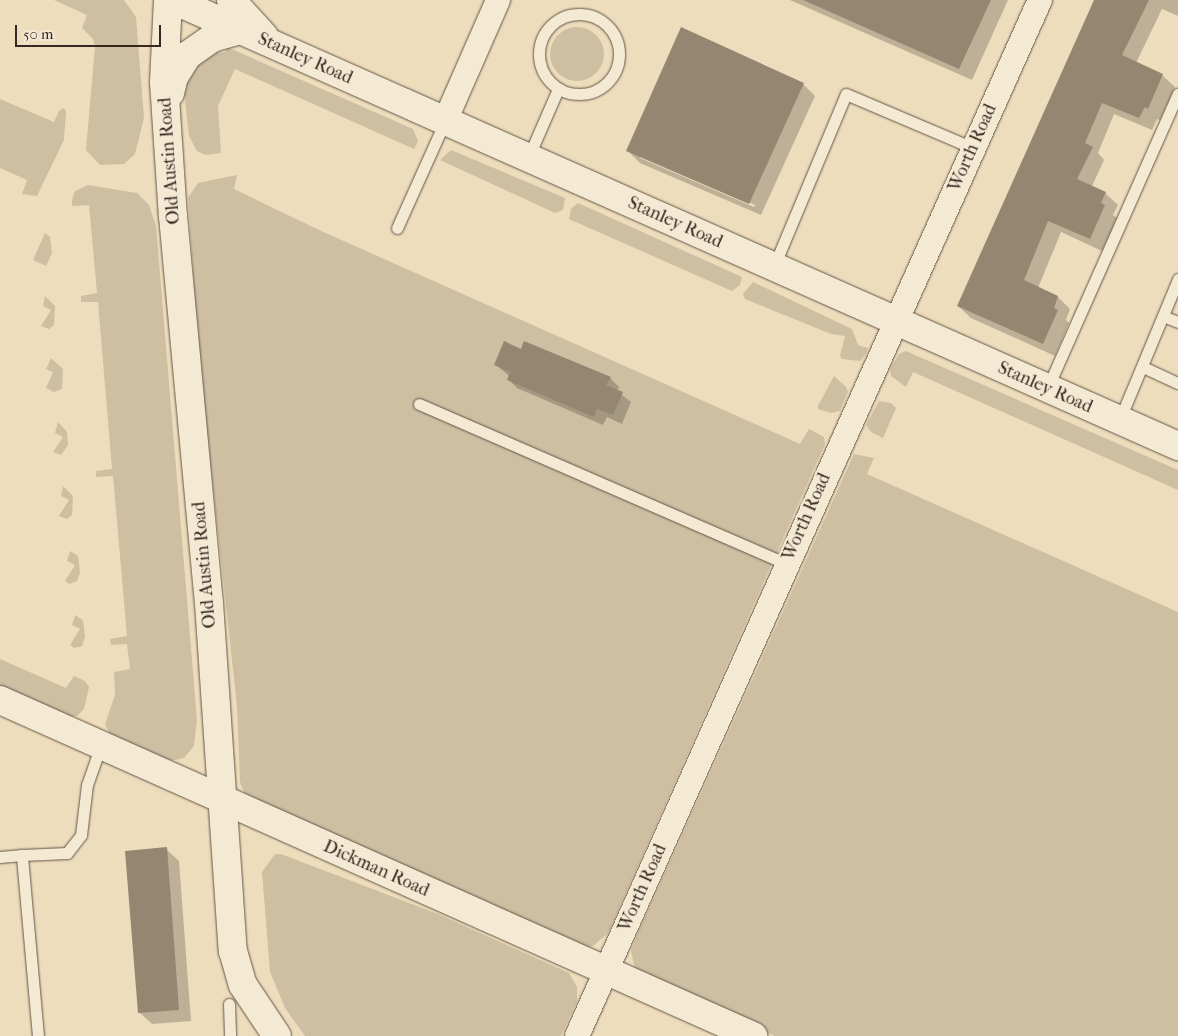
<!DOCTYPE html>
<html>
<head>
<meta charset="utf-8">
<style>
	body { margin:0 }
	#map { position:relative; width:1178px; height:1036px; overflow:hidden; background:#eeddbc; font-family:"IM FELL French Canon",serif }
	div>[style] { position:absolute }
	.green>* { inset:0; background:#cebea2 }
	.round { border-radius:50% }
	.shadow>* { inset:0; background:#0003 }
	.building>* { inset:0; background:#958672 }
	.roads { filter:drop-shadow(0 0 1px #625548) drop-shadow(0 0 1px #625548) }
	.service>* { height:11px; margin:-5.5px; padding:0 5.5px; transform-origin:5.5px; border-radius:5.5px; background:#f4e9d3 }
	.service>.ring { margin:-5.5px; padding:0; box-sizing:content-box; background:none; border:11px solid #f4e9d3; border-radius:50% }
	.minor>* { height:24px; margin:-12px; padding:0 12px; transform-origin:12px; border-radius:12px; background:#f4e9d3 }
	.tertiary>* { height:28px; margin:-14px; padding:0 14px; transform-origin:14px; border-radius:14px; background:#f4e9d3 }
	span { translate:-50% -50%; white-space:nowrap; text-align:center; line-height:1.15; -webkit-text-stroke:5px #f4e9d3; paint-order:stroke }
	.street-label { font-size:18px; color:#342821 }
	.scale { position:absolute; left:15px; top:25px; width:146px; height:22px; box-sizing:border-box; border:2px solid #342821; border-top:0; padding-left:6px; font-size:15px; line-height:18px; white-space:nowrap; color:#342821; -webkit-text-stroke:4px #f4e9d3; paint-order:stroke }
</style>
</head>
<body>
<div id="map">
	<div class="green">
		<i style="clip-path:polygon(54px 0,124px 0,136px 17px,144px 118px,135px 154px,124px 164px,100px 165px,86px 150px,95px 46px,93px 39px,82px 28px,87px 15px)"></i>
		<i class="round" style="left:550px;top:27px;width:54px;height:54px"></i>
		<i style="clip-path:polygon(227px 47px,413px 129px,418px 141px,414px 149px,235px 69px,218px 106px,221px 153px,206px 155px,197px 151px,189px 136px,183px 82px,201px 60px,214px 53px,225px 52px)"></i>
		<i style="clip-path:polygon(0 99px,54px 122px,59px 111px,63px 108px,66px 111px,64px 140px,37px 196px,22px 194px,27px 180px,0 168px)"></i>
		<i style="clip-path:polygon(451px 150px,565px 198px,563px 210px,555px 213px,440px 160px)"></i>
		<i style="clip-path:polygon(237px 175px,234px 189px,319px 230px,800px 444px,809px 429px,824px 437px,825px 444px,608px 933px,593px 946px,582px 948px,246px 797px,240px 782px,237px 706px,200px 368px,188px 198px,198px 183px)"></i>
		<i style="clip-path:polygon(88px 185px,137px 193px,149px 205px,156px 226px,197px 720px,194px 746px,184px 758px,175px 760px,166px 760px,111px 736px,105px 724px,115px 695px,114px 672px,130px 669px,127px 644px,111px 645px,110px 639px,127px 636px,113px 476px,96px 477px,96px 471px,112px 469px,98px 302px,81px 302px,81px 296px,97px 293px,89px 205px,72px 206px,72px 200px,75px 191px)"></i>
		<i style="clip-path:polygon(578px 203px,742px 277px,740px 285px,732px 291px,569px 219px,571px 209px)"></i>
		<i style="clip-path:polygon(45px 233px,50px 237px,52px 253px,46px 266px,33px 260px)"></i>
		<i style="clip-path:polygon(753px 282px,852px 329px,858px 345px,868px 348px,866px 354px,860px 361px,842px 359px,840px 356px,845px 336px,831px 334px,745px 299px,743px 294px)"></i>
		<i style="clip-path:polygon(45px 296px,55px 306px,54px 325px,49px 329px,41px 326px,51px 310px,43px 306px)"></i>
		<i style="clip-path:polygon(906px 351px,1178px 470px,1178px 490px,913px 372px,906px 387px,891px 376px,890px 369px,899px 354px)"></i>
		<i style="clip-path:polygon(51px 358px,63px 369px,62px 389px,54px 392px,46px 388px,53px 372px,46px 369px)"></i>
		<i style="clip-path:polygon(834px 376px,846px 387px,848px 392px,840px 411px,831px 413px,818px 409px,818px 406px)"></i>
		<i style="clip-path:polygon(879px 401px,891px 403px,896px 408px,883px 438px,871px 432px,866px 425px)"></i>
		<i style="clip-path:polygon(58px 422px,67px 432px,68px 445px,61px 455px,53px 452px,63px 437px,55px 433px)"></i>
		<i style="clip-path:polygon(854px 454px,874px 458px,867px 474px,1178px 612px,1178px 1036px,775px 1036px,642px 977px,634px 965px,631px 951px,639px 931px)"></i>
		<i style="clip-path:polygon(63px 486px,73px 496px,72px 515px,67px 519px,59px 516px,69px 500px,61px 496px)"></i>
		<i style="clip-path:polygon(70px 551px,78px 556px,80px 573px,77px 581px,69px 584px,65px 581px,75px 565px,67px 561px)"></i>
		<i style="clip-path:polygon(75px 615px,83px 620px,85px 637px,82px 646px,74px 648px,70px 645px,80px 629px,72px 625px)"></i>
		<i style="clip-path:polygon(0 659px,66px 688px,74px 676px,85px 681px,89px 687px,84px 709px,77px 716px,69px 716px,0 687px)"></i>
		<i style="clip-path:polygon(275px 854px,281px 854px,438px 914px,569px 973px,577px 987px,577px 1001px,561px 1036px,305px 1036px,285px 1008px,270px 972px,262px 872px)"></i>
	</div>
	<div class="shadow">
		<i style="clip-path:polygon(790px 0,1008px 0,972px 80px)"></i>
		<i style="clip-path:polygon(1095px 0,1178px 0,1178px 16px,1162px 9px,1136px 63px,1162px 75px,1175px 87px,1160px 120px,1157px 119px,1152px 130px,1114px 114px,1098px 153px,1104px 160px,1092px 186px,1105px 193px,1118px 205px,1113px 215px,1117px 218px,1102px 251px,1061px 232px,1038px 288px,1058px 297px,1070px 309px,1066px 320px,1069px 323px,1055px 356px,971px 318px,958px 306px)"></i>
		<i style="clip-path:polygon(evenodd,803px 84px,815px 96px,761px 215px,640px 163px,627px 150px,803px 84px,640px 156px,755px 205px,754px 207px,640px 158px,640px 156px)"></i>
		<i style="clip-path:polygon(522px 350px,610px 378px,619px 387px,617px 391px,631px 402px,622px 424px,607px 417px,603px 425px,517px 388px,508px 379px,509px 376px,495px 364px)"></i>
		<i style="clip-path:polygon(166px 849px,179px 861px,191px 1021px,152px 1024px,139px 1012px)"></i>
	</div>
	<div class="building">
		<i style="clip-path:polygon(803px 0,991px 0,959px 69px)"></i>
		<i style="clip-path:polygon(1094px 0,1149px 0,1122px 55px,1163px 74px,1148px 109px,1145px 107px,1139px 118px,1102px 103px,1085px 143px,1093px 147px,1077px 179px,1106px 192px,1101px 203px,1105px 205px,1090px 239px,1048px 221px,1024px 280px,1058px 296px,1054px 308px,1058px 310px,1043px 344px,957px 306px)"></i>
		<i style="clip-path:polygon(681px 27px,804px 83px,749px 204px,626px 151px)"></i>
		<i style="clip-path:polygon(504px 341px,521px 349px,524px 341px,611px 377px,606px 385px,623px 392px,613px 415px,597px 409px,594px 417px,507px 380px,510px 372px,494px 365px)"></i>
		<i style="clip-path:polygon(167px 847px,179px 1010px,138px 1013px,125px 851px)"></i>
	</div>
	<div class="roads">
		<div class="service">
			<i class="ring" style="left:539px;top:14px;width:69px;height:69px"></i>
			<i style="left:528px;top:158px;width:75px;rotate:-66.5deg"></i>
			<i style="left:397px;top:228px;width:117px;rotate:-65.8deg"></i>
			<i style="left:774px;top:266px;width:186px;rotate:-67.3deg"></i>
			<i style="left:846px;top:94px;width:138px;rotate:23deg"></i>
			<i style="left:1163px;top:316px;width:16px;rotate:22deg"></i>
			<i style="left:1143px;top:367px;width:38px;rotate:25deg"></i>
			<i style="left:1047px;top:389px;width:323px;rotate:-66.1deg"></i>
			<i style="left:419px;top:404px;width:401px;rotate:23.5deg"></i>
			<i style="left:1119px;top:421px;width:154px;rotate:-67.4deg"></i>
			<i style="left:0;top:857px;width:22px;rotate:-5deg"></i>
			<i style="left:229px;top:1004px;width:32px;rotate:88deg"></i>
			<i style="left:38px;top:1036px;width:182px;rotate:-95.1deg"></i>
			<i style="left:22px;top:855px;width:45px;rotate:-2.5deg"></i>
			<i style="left:67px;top:853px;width:23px;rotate:-52deg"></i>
			<i style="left:81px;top:835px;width:50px;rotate:-83.2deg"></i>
			<i style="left:87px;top:785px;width:42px;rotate:-70.7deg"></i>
		</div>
		<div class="minor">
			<i style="left:445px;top:121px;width:132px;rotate:-66.3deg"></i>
			<i style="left:577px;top:1036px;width:1135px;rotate:-65.92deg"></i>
		</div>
		<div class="tertiary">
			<i style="left:168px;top:0;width:82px;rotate:92.8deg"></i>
			<i style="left:164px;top:82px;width:134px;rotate:86.2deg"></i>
			<i style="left:173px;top:216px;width:389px;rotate:84.7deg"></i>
			<i style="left:209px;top:603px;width:349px;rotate:86.1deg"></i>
			<i style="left:233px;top:951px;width:35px;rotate:74deg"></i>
			<i style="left:243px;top:985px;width:61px;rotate:56.3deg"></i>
			<i style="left:173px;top:0;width:1100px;rotate:23.93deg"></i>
			<i style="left:231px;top:0;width:49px;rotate:47.5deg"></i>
			<i style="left:170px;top:93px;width:16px;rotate:-76deg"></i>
			<i style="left:174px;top:77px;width:26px;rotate:-58deg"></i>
			<i style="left:188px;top:55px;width:29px;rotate:-35deg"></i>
			<i style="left:212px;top:38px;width:29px;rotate:-16deg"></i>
			<i style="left:0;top:700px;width:825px;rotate:24.05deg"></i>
		</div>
	</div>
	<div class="street-label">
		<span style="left:305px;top:59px;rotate:24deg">Stanley Road</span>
		<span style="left:973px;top:148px;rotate:-66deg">Worth Road</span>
		<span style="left:170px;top:161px;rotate:-94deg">Old Austin Road</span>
		<span style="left:675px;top:223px;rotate:24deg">Stanley Road</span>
		<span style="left:1045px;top:388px;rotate:24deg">Stanley Road</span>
		<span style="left:807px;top:517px;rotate:-66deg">Worth Road</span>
		<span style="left:205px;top:565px;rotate:-95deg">Old Austin Road</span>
		<span style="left:376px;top:869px;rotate:24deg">Dickman Road</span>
		<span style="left:643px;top:888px;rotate:-66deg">Worth Road</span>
	</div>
	<div class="scale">50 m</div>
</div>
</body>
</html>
